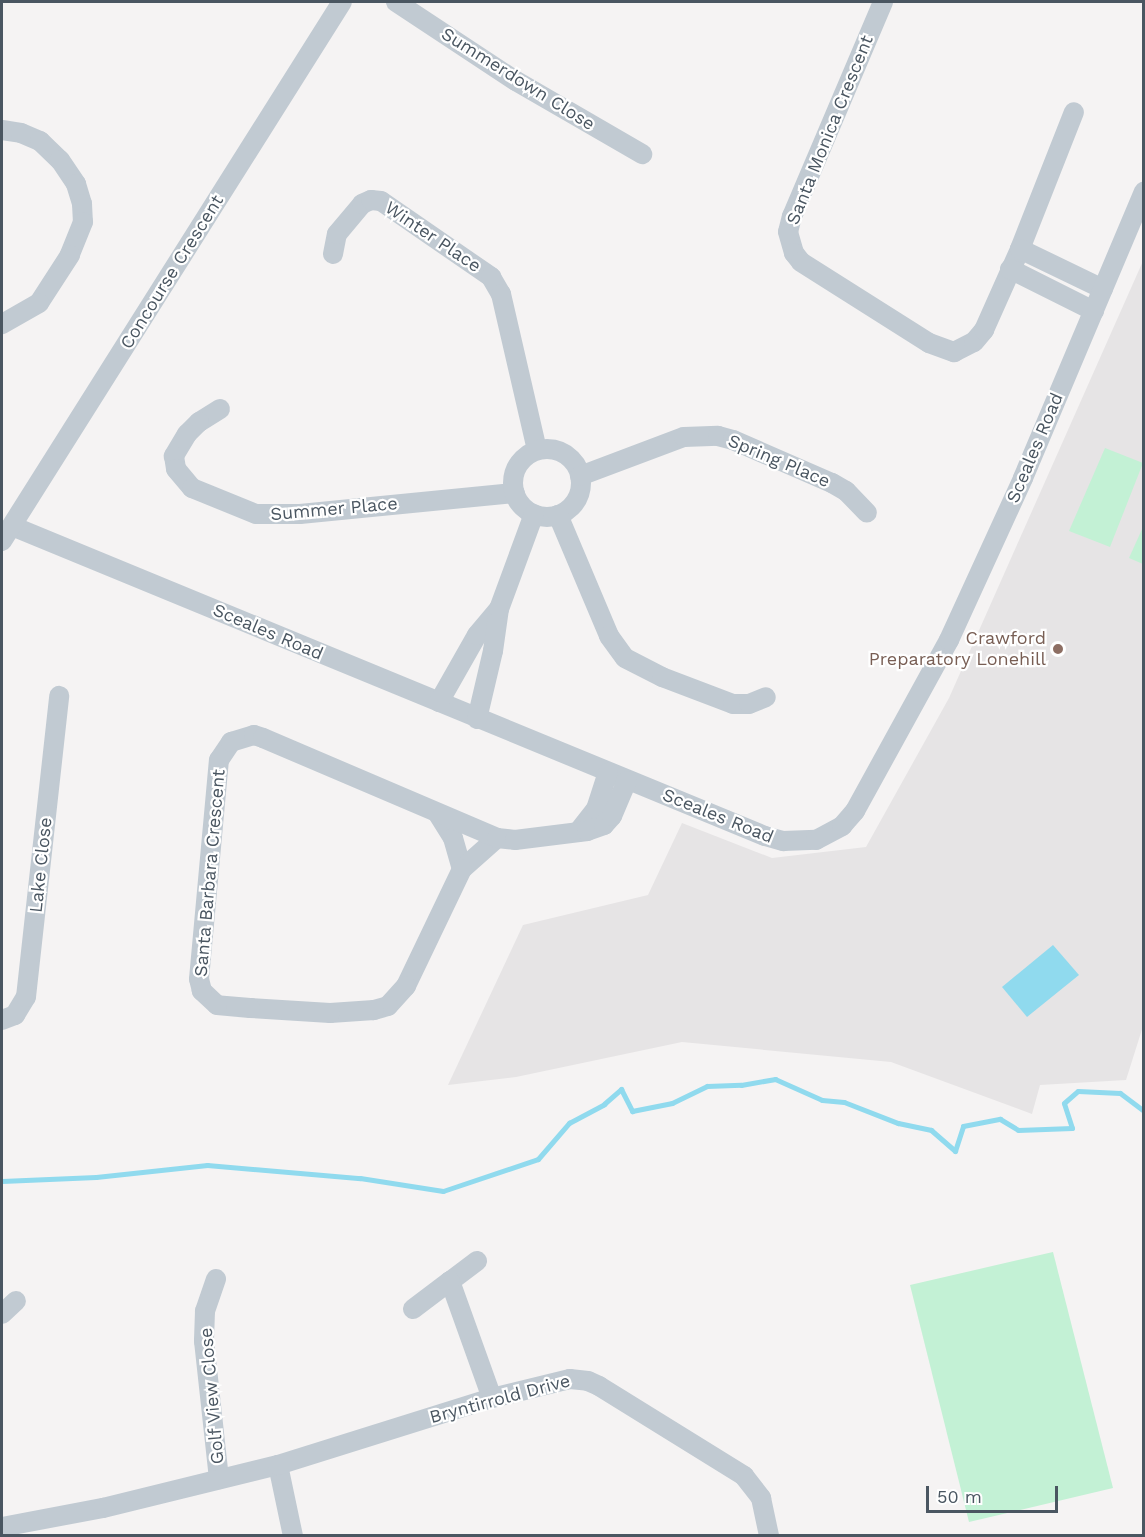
<!DOCTYPE html>
<html>
<head>
<meta charset="utf-8">
<style>
	body { margin:0 }
	#map { position:relative; width:1145px; height:1537px; overflow:hidden; background:#f5f3f3; font-family:"Work Sans",sans-serif }
	div>[style] { position:absolute }
	.education>* { inset:0; background:#e6e4e5 }
	.green>* { inset:0; background:#c3f1d5 }
	.water>* { inset:0; background:#90daee }
	.stream>* { height:5px; margin:-2.5px; padding:0 2.5px; transform-origin:2.5px; border-radius:2.5px; background:#90daee }
	.minor>* { height:20px; margin:-10px; padding:0 10px; transform-origin:10px; border-radius:10px; background:#c1cad2 }
	.minor>.ring { margin:-10px; padding:0; box-sizing:content-box; background:none; border:20px solid #c1cad2; border-radius:50% }
	.dots>* { width:16px; height:16px; translate:-50% -50%; box-sizing:border-box; border:3px solid #fff; border-radius:50% }
	span { translate:-50% -50%; white-space:nowrap; text-align:center; line-height:1.15; -webkit-text-stroke:4.5px #fff; paint-order:stroke }
	.street-label { font-size:18px; color:#4a5661 }
	.education-label { font-size:18px; color:#785e54 }
	.right { translate:-100% -50%; text-align:right }
	.frame { position:absolute; inset:0; border:3px solid #4a5661; pointer-events:none }
	.scale { position:absolute; left:926px; top:1486px; width:132px; height:27px; box-sizing:border-box; border:3px solid #4a5661; border-top:0; padding-left:8px; font-size:18px; line-height:21px; white-space:nowrap; color:#4a5661; -webkit-text-stroke:4px #fff; paint-order:stroke }
</style>
</head>
<body>
<div id="map">
	<div class="education">
		<i style="clip-path:polygon(1143px 261px,1144px 1023px,1126px 1080px,1040px 1085px,1032px 1114px,891px 1062px,682px 1042px,516px 1077px,448px 1085px,523px 925px,648px 895px,682px 823px,772px 858px,866px 847px,949px 698px)"></i>
	</div>
	<div class="green">
		<i style="clip-path:polygon(1105px 448px,1143px 463px,1110px 547px,1069px 531px)"></i>
		<i style="clip-path:polygon(1143px 527px,1143px 564px,1129px 558px)"></i>
		<i style="clip-path:polygon(1053px 1252px,1113px 1488px,969px 1522px,910px 1285px)"></i>
	</div>
	<div class="water">
		<i style="clip-path:polygon(1053px 945px,1079px 975px,1027px 1017px,1002px 987px)"></i>
	</div>
	<div class="stream">
		<i style="left:2px;top:1181px;width:94px;rotate:-2.4deg"></i>
		<i style="left:96px;top:1177px;width:112px;rotate:-6.2deg"></i>
		<i style="left:207px;top:1165px;width:154px;rotate:4.9deg"></i>
		<i style="left:360px;top:1178px;width:84px;rotate:8.9deg"></i>
		<i style="left:443px;top:1191px;width:100px;rotate:-18.6deg"></i>
		<i style="left:538px;top:1159px;width:48px;rotate:-49.3deg"></i>
		<i style="left:569px;top:1123px;width:40px;rotate:-28deg"></i>
		<i style="left:604px;top:1104px;width:23px;rotate:-41deg"></i>
		<i style="left:621px;top:1089px;width:25px;rotate:63deg"></i>
		<i style="left:632px;top:1111px;width:41px;rotate:-11.3deg"></i>
		<i style="left:672px;top:1103px;width:39px;rotate:-26deg"></i>
		<i style="left:707px;top:1086px;width:34px;rotate:-2deg"></i>
		<i style="left:741px;top:1085px;width:35px;rotate:-10deg"></i>
		<i style="left:775px;top:1079px;width:51px;rotate:24.1deg"></i>
		<i style="left:822px;top:1100px;width:22px;rotate:5deg"></i>
		<i style="left:844px;top:1102px;width:58px;rotate:21.3deg"></i>
		<i style="left:898px;top:1123px;width:34px;rotate:12deg"></i>
		<i style="left:931px;top:1130px;width:32px;rotate:41deg"></i>
		<i style="left:955px;top:1151px;width:26px;rotate:-72deg"></i>
		<i style="left:963px;top:1126px;width:38px;rotate:-11deg"></i>
		<i style="left:1000px;top:1119px;width:21px;rotate:31deg"></i>
		<i style="left:1018px;top:1130px;width:54px;rotate:-2.1deg"></i>
		<i style="left:1072px;top:1128px;width:26px;rotate:-108deg"></i>
		<i style="left:1064px;top:1103px;width:18px;rotate:-41deg"></i>
		<i style="left:1078px;top:1091px;width:42px;rotate:2.7deg"></i>
		<i style="left:1120px;top:1093px;width:30px;rotate:37deg"></i>
	</div>
	<div class="minor">
		<i style="left:396px;top:2px;width:144px;rotate:33.4deg"></i>
		<i style="left:516px;top:81px;width:146px;rotate:30.1deg"></i>
		<i style="left:883px;top:2px;width:233px;rotate:113deg"></i>
		<i style="left:792px;top:216px;width:16px;rotate:104deg"></i>
		<i style="left:788px;top:232px;width:22px;rotate:74deg"></i>
		<i style="left:794px;top:253px;width:11px;rotate:52deg"></i>
		<i style="left:801px;top:262px;width:151px;rotate:32.3deg"></i>
		<i style="left:929px;top:343px;width:27px;rotate:20deg"></i>
		<i style="left:954px;top:352px;width:22px;rotate:-27deg"></i>
		<i style="left:974px;top:342px;width:16px;rotate:-50deg"></i>
		<i style="left:984px;top:330px;width:89px;rotate:-66deg"></i>
		<i style="left:1020px;top:249px;width:147px;rotate:-68.5deg"></i>
		<i style="left:2px;top:130px;width:19px;rotate:9deg"></i>
		<i style="left:21px;top:133px;width:21px;rotate:23deg"></i>
		<i style="left:40px;top:141px;width:28px;rotate:44deg"></i>
		<i style="left:60px;top:160px;width:29px;rotate:56deg"></i>
		<i style="left:76px;top:184px;width:21px;rotate:73deg"></i>
		<i style="left:82px;top:204px;width:18px;rotate:87deg"></i>
		<i style="left:83px;top:222px;width:35px;rotate:112deg"></i>
		<i style="left:70px;top:255px;width:57px;rotate:122.9deg"></i>
		<i style="left:39px;top:303px;width:43px;rotate:150.4deg"></i>
		<i style="left:1020px;top:249px;width:92px;rotate:25.7deg"></i>
		<i style="left:333px;top:254px;width:20px;rotate:-79deg"></i>
		<i style="left:337px;top:234px;width:39px;rotate:-50deg"></i>
		<i style="left:362px;top:204px;width:10px;rotate:-24deg"></i>
		<i style="left:371px;top:200px;width:10px;rotate:6deg"></i>
		<i style="left:381px;top:201px;width:134px;rotate:34.6deg"></i>
		<i style="left:491px;top:277px;width:20px;rotate:60deg"></i>
		<i style="left:501px;top:294px;width:160px;rotate:77deg"></i>
		<i style="left:1010px;top:269px;width:94px;rotate:26.6deg"></i>
		<i style="left:220px;top:409px;width:25px;rotate:148deg"></i>
		<i style="left:199px;top:422px;width:17px;rotate:135deg"></i>
		<i style="left:187px;top:434px;width:26px;rotate:121deg"></i>
		<i style="left:174px;top:456px;width:13px;rotate:81deg"></i>
		<i style="left:176px;top:469px;width:25px;rotate:50deg"></i>
		<i style="left:192px;top:488px;width:69px;rotate:22.1deg"></i>
		<i style="left:256px;top:514px;width:44px"></i>
		<i style="left:300px;top:514px;width:216px;rotate:-5.6deg"></i>
		<i class="ring" style="left:513px;top:449px;width:48px;height:48px"></i>
		<i style="left:580px;top:476px;width:111px;rotate:-20.6deg"></i>
		<i style="left:684px;top:437px;width:34px;rotate:-2deg"></i>
		<i style="left:718px;top:436px;width:16px;rotate:15deg"></i>
		<i style="left:733px;top:440px;width:108px;rotate:23.5deg"></i>
		<i style="left:832px;top:483px;width:16px;rotate:30deg"></i>
		<i style="left:846px;top:491px;width:30px;rotate:46deg"></i>
		<i style="left:558px;top:515px;width:131px;rotate:67.1deg"></i>
		<i style="left:609px;top:636px;width:27px;rotate:54deg"></i>
		<i style="left:625px;top:658px;width:42px;rotate:27.2deg"></i>
		<i style="left:662px;top:677px;width:76px;rotate:20.8deg"></i>
		<i style="left:733px;top:704px;width:16px"></i>
		<i style="left:749px;top:704px;width:18px;rotate:-22deg"></i>
		<i style="left:12px;top:526px;width:814px;rotate:22.38deg"></i>
		<i style="left:765px;top:836px;width:19px;rotate:16deg"></i>
		<i style="left:783px;top:841px;width:33px;rotate:-2deg"></i>
		<i style="left:816px;top:840px;width:30px;rotate:-28deg"></i>
		<i style="left:842px;top:826px;width:20px;rotate:-49deg"></i>
		<i style="left:855px;top:811px;width:195px;rotate:-61.2deg"></i>
		<i style="left:949px;top:640px;width:178px;rotate:-65.4deg"></i>
		<i style="left:1023px;top:478px;width:311px;rotate:-67.1deg"></i>
		<i style="left:2px;top:541px;width:637px;rotate:-57.76deg"></i>
		<i style="left:439px;top:702px;width:77px;rotate:-60.4deg"></i>
		<i style="left:477px;top:635px;width:34px;rotate:-50deg"></i>
		<i style="left:477px;top:719px;width:70px;rotate:-76.8deg"></i>
		<i style="left:493px;top:651px;width:42px;rotate:-81.9deg"></i>
		<i style="left:499px;top:609px;width:101px;rotate:-69.8deg"></i>
		<i style="left:438px;top:814px;width:28px;rotate:58deg"></i>
		<i style="left:453px;top:838px;width:32px;rotate:74deg"></i>
		<i style="left:578px;top:832px;width:29px;rotate:-52deg"></i>
		<i style="left:596px;top:809px;width:38px;rotate:-72deg"></i>
		<i style="left:497px;top:838px;width:47px;rotate:138.5deg"></i>
		<i style="left:462px;top:869px;width:130px;rotate:115.6deg"></i>
		<i style="left:406px;top:986px;width:27px;rotate:132deg"></i>
		<i style="left:388px;top:1006px;width:15px;rotate:164deg"></i>
		<i style="left:374px;top:1010px;width:44px;rotate:176.1deg"></i>
		<i style="left:330px;top:1013px;width:80px;rotate:-176.4deg"></i>
		<i style="left:250px;top:1008px;width:33px;rotate:-175deg"></i>
		<i style="left:217px;top:1005px;width:21px;rotate:-137deg"></i>
		<i style="left:202px;top:991px;width:12px;rotate:-104deg"></i>
		<i style="left:199px;top:979px;width:220px;rotate:-84.8deg"></i>
		<i style="left:219px;top:760px;width:22px;rotate:-56deg"></i>
		<i style="left:231px;top:742px;width:24px;rotate:-17deg"></i>
		<i style="left:254px;top:735px;width:9px;rotate:18deg"></i>
		<i style="left:263px;top:738px;width:254px;rotate:23.1deg"></i>
		<i style="left:497px;top:838px;width:18px;rotate:6deg"></i>
		<i style="left:515px;top:840px;width:73px;rotate:-7.1deg"></i>
		<i style="left:587px;top:831px;width:18px;rotate:-19deg"></i>
		<i style="left:604px;top:825px;width:12px;rotate:-48deg"></i>
		<i style="left:612px;top:816px;width:38px;rotate:-67deg"></i>
		<i style="left:2px;top:1020px;width:14px;rotate:-21deg"></i>
		<i style="left:15px;top:1015px;width:21px;rotate:-59deg"></i>
		<i style="left:26px;top:997px;width:303px;rotate:-83.7deg"></i>
		<i style="left:477px;top:1261px;width:34px;rotate:143deg"></i>
		<i style="left:450px;top:1281px;width:124px;rotate:70.3deg"></i>
		<i style="left:216px;top:1279px;width:34px;rotate:109deg"></i>
		<i style="left:205px;top:1311px;width:30px;rotate:92deg"></i>
		<i style="left:204px;top:1341px;width:139px;rotate:83.8deg"></i>
		<i style="left:413px;top:1309px;width:46px;rotate:-37.1deg"></i>
		<i style="left:2px;top:1314px;width:19px;rotate:-43deg"></i>
		<i style="left:278px;top:1465px;width:73px;rotate:78.1deg"></i>
		<i style="left:2px;top:1527px;width:103px;rotate:-10.7deg"></i>
		<i style="left:103px;top:1508px;width:180px;rotate:-13.8deg"></i>
		<i style="left:278px;top:1465px;width:224px;rotate:-17.4deg"></i>
		<i style="left:492px;top:1398px;width:80px;rotate:-13.7deg"></i>
		<i style="left:570px;top:1379px;width:18px;rotate:6deg"></i>
		<i style="left:588px;top:1381px;width:12px;rotate:24deg"></i>
		<i style="left:599px;top:1386px;width:171px;rotate:31.8deg"></i>
		<i style="left:744px;top:1476px;width:28px;rotate:52deg"></i>
		<i style="left:761px;top:1498px;width:39px;rotate:78deg"></i>
	</div>
	<div class="dots">
		<i style="left:1058px;top:649px;background:#8d6e63"></i>
	</div>
	<div class="street-label">
		<span style="left:518px;top:79px;rotate:32deg">Summerdown Close</span>
		<span style="left:830px;top:130px;rotate:-68deg">Santa Monica Crescent</span>
		<span style="left:433px;top:237px;rotate:34deg">Winter Place</span>
		<span style="left:172px;top:272px;rotate:-58deg">Concourse Crescent</span>
		<span style="left:1035px;top:448px;rotate:-67deg">Sceales Road</span>
		<span style="left:779px;top:461px;rotate:23deg">Spring Place</span>
		<span style="left:334px;top:509px;rotate:-5deg">Summer Place</span>
		<span style="left:268px;top:632px;rotate:23deg">Sceales Road</span>
		<span style="left:718px;top:816px;rotate:22deg">Sceales Road</span>
		<span style="left:41px;top:865px;rotate:-84deg">Lake Close</span>
		<span style="left:210px;top:873px;rotate:-85deg">Santa Barbara Crescent</span>
		<span style="left:212px;top:1396px;rotate:-95deg">Golf View Close</span>
		<span style="left:500px;top:1399px;rotate:-15deg">Bryntirrold Drive</span>
	</div>
	<div class="education-label">
		<span class="right" style="left:1046px;top:649px">Crawford<br>Preparatory Lonehill</span>
	</div>
	<div class="frame"></div>
	<div class="scale">50 m</div>
</div>
</body>
</html>
